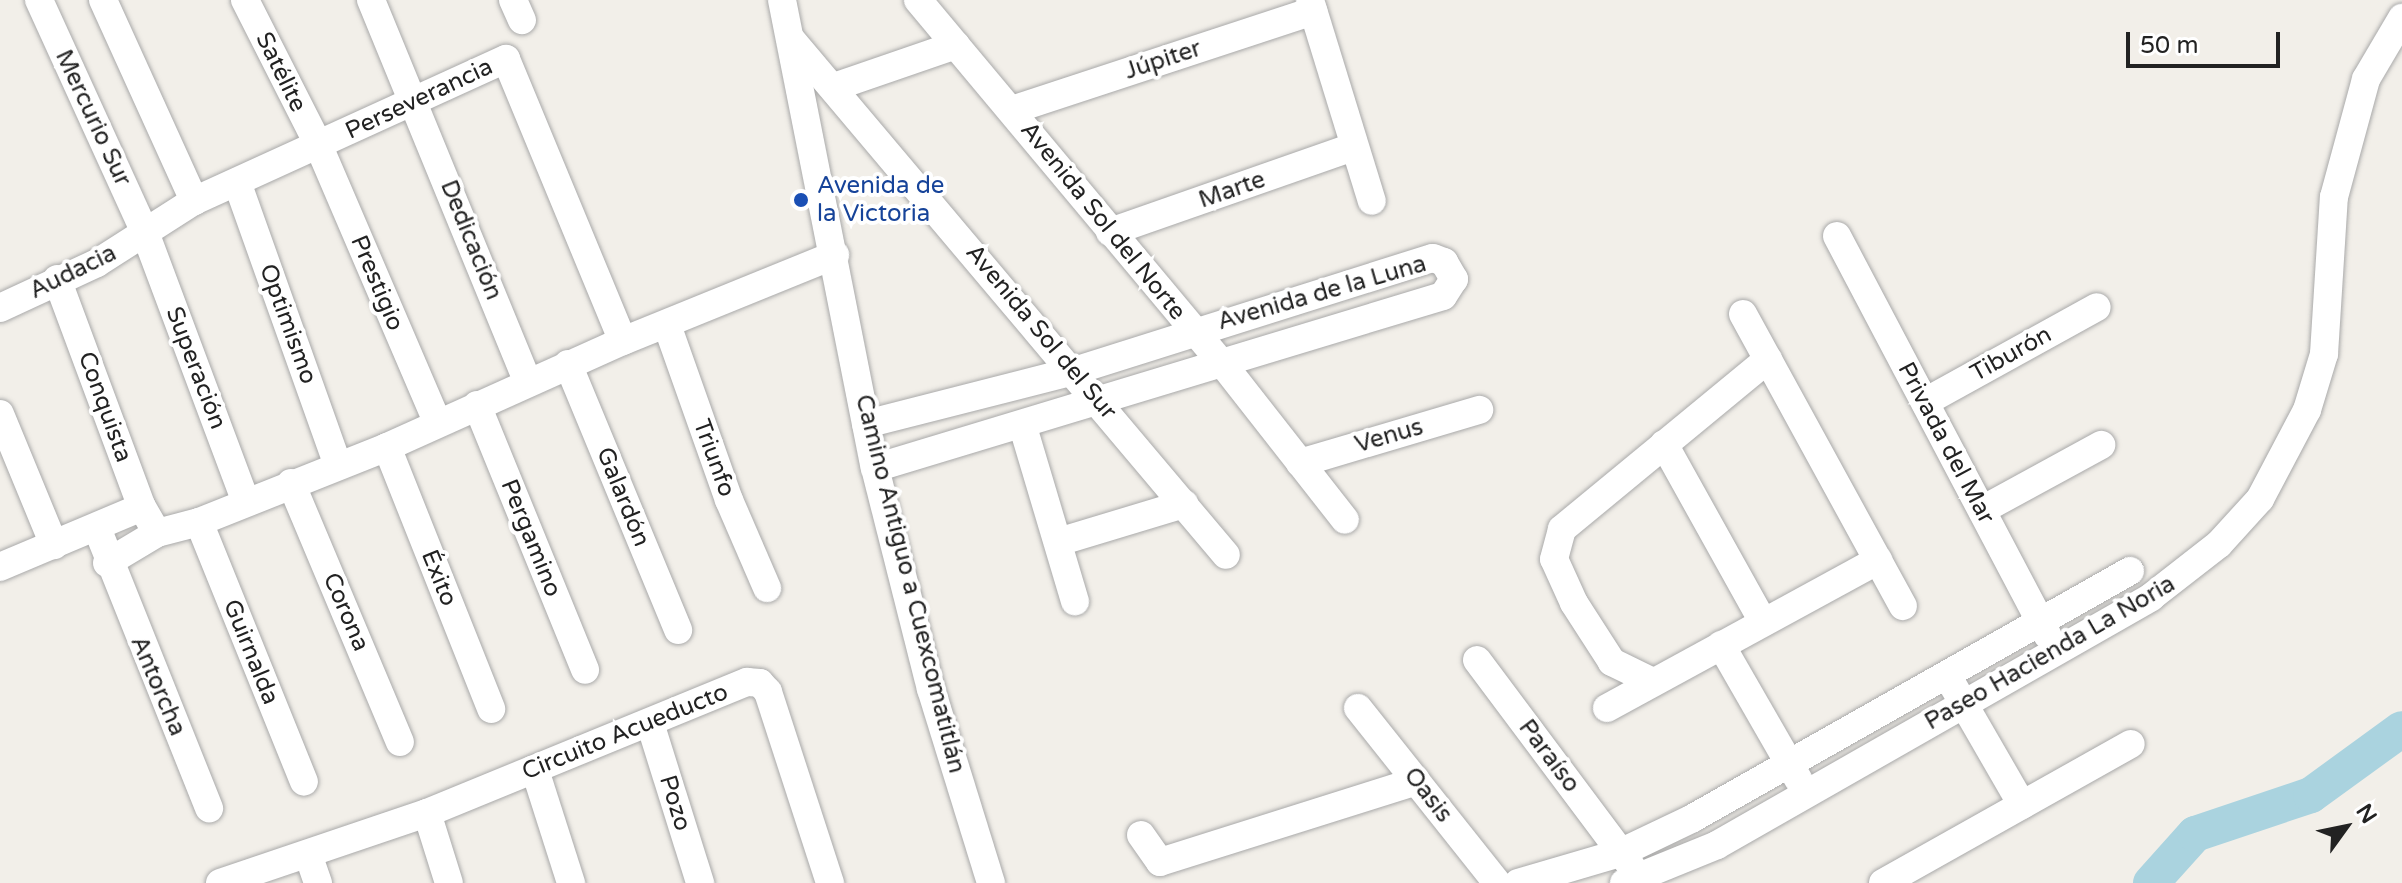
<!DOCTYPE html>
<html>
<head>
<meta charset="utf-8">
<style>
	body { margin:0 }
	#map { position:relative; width:2402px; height:883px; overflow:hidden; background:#f2efe9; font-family:"Varela Round",sans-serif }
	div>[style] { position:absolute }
	.river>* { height:36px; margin:-18px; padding:0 18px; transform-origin:18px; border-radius:18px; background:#aad3df }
	.roads { filter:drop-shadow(0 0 2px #a9a9a9) drop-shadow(0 0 2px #a9a9a9) }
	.minor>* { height:28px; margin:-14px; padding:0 14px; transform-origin:14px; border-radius:14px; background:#fff }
	.dots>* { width:22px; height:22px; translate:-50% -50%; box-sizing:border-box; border:4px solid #fff; border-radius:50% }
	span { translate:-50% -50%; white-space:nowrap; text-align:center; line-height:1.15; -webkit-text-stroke:8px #fff; paint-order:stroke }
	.street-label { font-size:24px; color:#222 }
	.transit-label { font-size:24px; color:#164399 }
	.left { translate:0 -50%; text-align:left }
	.north { position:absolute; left:2306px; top:787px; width:80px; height:80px; -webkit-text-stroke:6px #fff; paint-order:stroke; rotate:57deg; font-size:22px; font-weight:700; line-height:32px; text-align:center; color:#222 }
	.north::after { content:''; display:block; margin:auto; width:28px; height:36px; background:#222; clip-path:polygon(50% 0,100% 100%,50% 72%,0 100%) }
	.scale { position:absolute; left:2126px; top:32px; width:154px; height:36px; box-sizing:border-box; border:4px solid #222; border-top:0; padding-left:10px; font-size:24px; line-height:28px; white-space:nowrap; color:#222; -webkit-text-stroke:6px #fff; paint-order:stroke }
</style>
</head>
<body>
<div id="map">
	<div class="river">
		<i style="left:2151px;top:883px;width:66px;rotate:-48.1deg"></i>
		<i style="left:2195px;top:834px;width:122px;rotate:-18.6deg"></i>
		<i style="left:2311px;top:795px;width:112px;rotate:-36deg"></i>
	</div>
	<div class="roads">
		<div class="minor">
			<i style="left:39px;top:0;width:258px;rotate:65.5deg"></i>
			<i style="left:146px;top:235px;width:285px;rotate:69.5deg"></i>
			<i style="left:103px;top:0;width:221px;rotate:65.6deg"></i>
			<i style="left:245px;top:0;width:161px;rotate:63.1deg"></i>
			<i style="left:318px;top:144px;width:302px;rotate:66.8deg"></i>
			<i style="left:371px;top:0;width:413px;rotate:67.7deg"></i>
			<i style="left:513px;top:0;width:22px;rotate:66deg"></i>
			<i style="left:782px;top:0;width:477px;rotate:78.8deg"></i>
			<i style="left:875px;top:468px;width:228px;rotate:75.8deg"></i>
			<i style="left:931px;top:689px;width:203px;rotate:72.8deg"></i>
			<i style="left:918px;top:0;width:473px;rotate:50.1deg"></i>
			<i style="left:1222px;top:363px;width:199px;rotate:51.9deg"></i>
			<i style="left:1310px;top:0;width:210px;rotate:72.9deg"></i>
			<i style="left:790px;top:38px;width:676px;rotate:49.86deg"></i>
			<i style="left:834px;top:87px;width:129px;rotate:-19deg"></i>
			<i style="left:1012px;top:110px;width:317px;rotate:-18.2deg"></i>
			<i style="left:237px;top:182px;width:300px;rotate:70.4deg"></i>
			<i style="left:1110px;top:232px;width:257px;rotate:-19.3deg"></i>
			<i style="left:1837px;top:236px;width:451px;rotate:62.2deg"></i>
			<i style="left:57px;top:279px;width:243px;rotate:69.6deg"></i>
			<i style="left:142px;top:507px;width:30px;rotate:60deg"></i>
			<i style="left:0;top:308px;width:107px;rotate:-24.9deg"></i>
			<i style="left:97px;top:263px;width:115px;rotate:-32.6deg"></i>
			<i style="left:194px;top:201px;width:343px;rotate:-24.5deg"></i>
			<i style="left:506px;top:59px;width:305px;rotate:67.5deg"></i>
			<i style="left:1743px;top:314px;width:333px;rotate:61.3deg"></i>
			<i style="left:667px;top:325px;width:186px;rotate:70.5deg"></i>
			<i style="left:729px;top:500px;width:96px;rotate:66.6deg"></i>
			<i style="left:568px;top:364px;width:288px;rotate:67.5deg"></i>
			<i style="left:1925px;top:402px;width:196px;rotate:-28.9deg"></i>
			<i style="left:477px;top:405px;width:286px;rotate:67.8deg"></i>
			<i style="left:0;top:414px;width:142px;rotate:67.6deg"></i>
			<i style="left:866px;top:424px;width:215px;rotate:-14.3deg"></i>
			<i style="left:1074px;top:371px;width:376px;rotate:-17.5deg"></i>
			<i style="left:1433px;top:258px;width:12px;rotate:20deg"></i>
			<i style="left:1444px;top:262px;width:20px;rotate:60deg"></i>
			<i style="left:1454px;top:279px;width:20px;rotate:123deg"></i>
			<i style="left:1443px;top:296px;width:593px;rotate:163.15deg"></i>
			<i style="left:1023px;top:427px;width:182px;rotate:73.4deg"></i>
			<i style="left:1664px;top:444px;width:204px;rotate:60.9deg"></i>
			<i style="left:387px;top:447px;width:282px;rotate:68.3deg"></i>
			<i style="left:1300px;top:463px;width:187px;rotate:-16.5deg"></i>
			<i style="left:291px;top:483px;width:281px;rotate:67.2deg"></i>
			<i style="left:1982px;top:510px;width:136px;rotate:-28.6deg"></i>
			<i style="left:199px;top:522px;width:280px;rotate:68deg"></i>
			<i style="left:97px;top:528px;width:302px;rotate:68.2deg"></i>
			<i style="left:1058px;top:542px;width:132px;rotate:-16.8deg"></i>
			<i style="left:107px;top:563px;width:58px;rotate:-31deg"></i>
			<i style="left:157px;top:533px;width:43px;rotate:-14.7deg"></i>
			<i style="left:199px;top:522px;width:202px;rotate:-21.7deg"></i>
			<i style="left:387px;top:447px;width:259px;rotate:-24.2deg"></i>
			<i style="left:623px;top:341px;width:229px;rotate:-22.1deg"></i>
			<i style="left:0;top:567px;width:154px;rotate:-22.9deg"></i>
			<i style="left:1721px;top:645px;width:155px;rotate:60.1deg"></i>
			<i style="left:1477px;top:660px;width:257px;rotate:53.2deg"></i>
			<i style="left:1653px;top:682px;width:46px;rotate:-154deg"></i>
			<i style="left:1612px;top:662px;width:70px;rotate:-122.8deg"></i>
			<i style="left:1574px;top:603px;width:48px;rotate:-114.4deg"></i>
			<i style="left:1554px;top:559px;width:31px;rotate:-75deg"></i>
			<i style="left:1562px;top:529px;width:267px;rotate:-39.5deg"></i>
			<i style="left:1954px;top:687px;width:136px;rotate:60deg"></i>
			<i style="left:1358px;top:708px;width:223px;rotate:51.5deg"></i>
			<i style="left:1607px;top:708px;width:309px;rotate:-28.6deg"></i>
			<i style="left:650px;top:723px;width:168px;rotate:72.6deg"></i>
			<i style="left:535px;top:770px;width:119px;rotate:72.3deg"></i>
			<i style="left:427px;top:813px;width:346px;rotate:-22.3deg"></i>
			<i style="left:747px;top:682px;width:13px;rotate:4deg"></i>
			<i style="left:760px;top:683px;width:12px;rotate:48deg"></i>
			<i style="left:768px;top:692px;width:201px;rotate:72deg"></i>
			<i style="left:1141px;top:835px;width:33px;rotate:55deg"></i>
			<i style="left:1160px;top:862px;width:269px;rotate:-17.5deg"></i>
			<i style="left:308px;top:854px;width:31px;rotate:71deg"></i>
			<i style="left:220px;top:883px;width:219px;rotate:-18.7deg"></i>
			<i style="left:427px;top:813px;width:73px;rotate:72.6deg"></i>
			<i style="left:1518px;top:883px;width:106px;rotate:-16.4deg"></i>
			<i style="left:1620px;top:853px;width:81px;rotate:-25.6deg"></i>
			<i style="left:1693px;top:818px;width:502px;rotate:-29.48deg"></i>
			<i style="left:1624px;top:883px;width:100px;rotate:-22.2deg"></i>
			<i style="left:1717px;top:845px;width:500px;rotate:-29.7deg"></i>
			<i style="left:2151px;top:597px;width:86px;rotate:-37.9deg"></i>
			<i style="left:2219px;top:544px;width:61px;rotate:-47.7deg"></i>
			<i style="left:2260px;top:499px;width:101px;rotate:-62.2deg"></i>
			<i style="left:2307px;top:410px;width:59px;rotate:-73.1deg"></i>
			<i style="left:2324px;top:354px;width:157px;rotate:-86.4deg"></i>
			<i style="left:2334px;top:197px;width:122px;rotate:-74.8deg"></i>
			<i style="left:2366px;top:79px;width:71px;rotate:-59.5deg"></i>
			<i style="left:1883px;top:883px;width:284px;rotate:-29.3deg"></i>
		</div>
	</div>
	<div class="dots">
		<i style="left:801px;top:200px;background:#1a4fb4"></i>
	</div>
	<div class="street-label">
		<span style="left:1163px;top:60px;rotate:-18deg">Júpiter</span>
		<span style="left:281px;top:72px;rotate:64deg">Satélite</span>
		<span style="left:419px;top:99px;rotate:-25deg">Perseverancia</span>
		<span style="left:93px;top:118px;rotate:65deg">Mercurio Sur</span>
		<span style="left:1232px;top:190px;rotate:-19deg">Marte</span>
		<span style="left:1103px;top:221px;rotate:51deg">Avenida Sol del Norte</span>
		<span style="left:471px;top:240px;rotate:68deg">Dedicación</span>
		<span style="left:73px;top:272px;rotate:-26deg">Audacia</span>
		<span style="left:377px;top:283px;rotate:67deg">Prestigio</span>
		<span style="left:1322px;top:293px;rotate:-16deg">Avenida de la Luna</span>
		<span style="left:288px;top:324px;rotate:70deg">Optimismo</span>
		<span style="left:1041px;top:332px;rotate:50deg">Avenida Sol del Sur</span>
		<span style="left:2011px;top:354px;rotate:-29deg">Tiburón</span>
		<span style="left:196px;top:368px;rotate:69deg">Superación</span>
		<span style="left:105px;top:407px;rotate:70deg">Conquista</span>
		<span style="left:1389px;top:436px;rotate:-16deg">Venus</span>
		<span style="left:1946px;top:443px;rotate:62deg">Privada del Mar</span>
		<span style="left:714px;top:458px;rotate:70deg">Triunfo</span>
		<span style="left:623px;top:497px;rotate:68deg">Galardón</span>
		<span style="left:531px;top:538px;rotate:68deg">Pergamino</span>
		<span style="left:439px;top:578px;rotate:68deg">Éxito</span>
		<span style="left:910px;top:584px;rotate:76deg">Camino Antiguo a Cuexcomatitlán</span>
		<span style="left:346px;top:612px;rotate:67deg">Corona</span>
		<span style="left:251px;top:652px;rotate:68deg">Guirnalda</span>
		<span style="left:2050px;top:653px;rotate:-30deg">Paseo Hacienda La Noria</span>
		<span style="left:158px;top:686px;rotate:67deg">Antorcha</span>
		<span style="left:625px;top:732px;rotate:-22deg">Circuito Acueducto</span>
		<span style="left:1549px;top:756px;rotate:53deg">Paraíso</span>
		<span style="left:1428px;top:795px;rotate:52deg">Oasis</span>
		<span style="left:675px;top:803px;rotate:73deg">Pozo</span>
	</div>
	<div class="transit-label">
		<span class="left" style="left:817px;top:200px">Avenida de<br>la Victoria</span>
	</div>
	<div class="north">N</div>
	<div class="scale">50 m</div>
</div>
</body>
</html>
